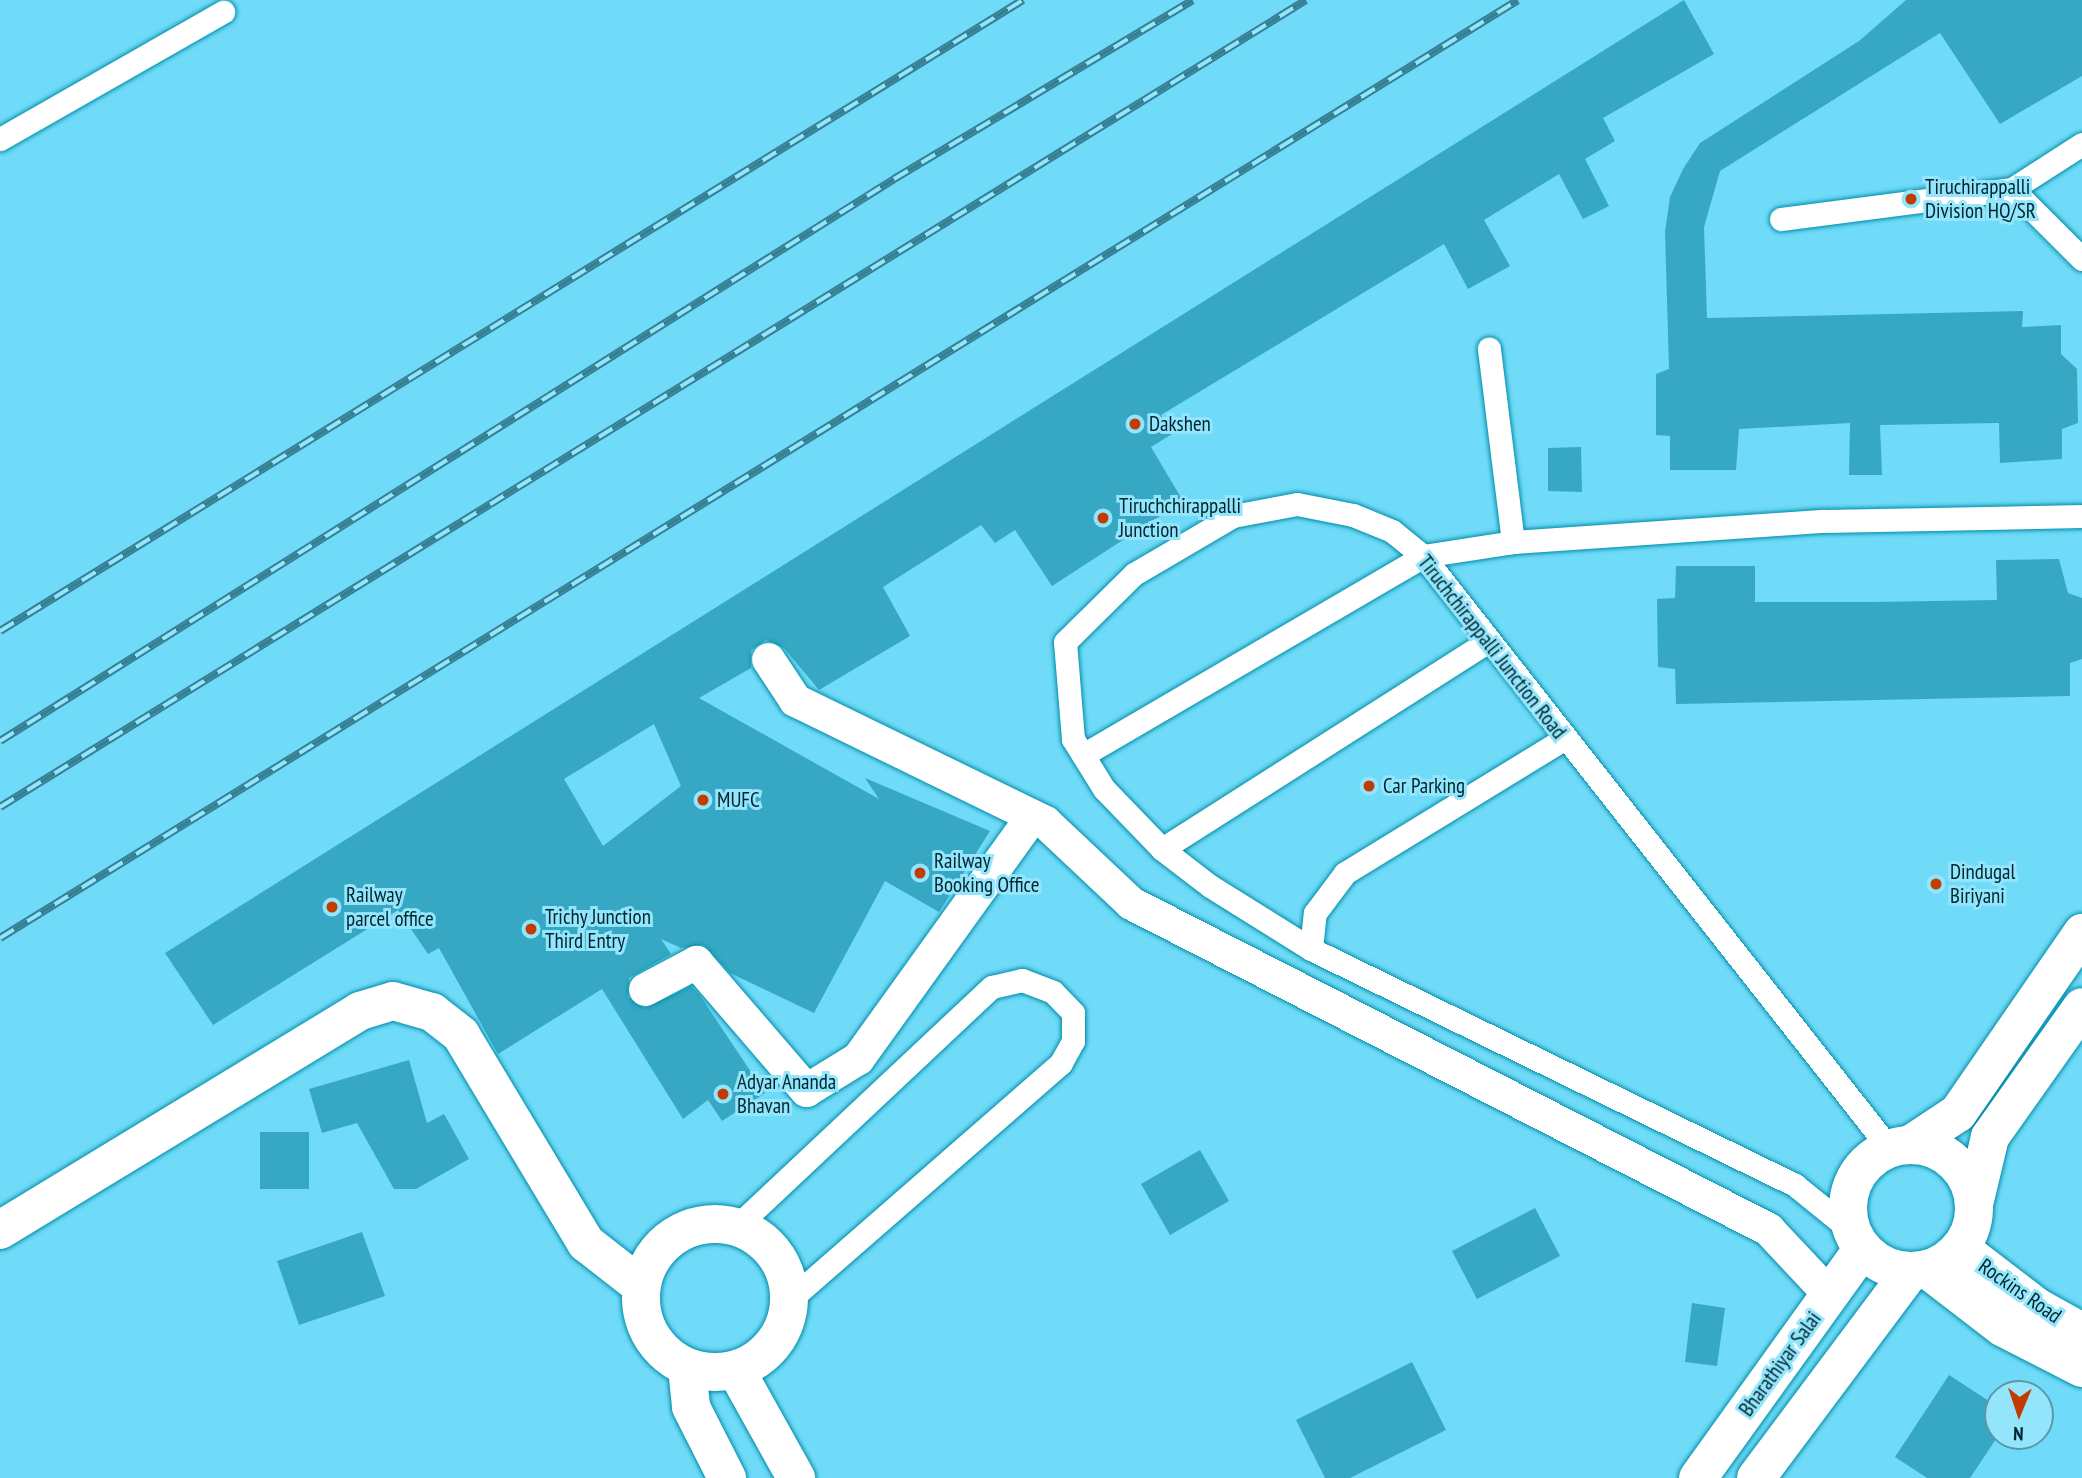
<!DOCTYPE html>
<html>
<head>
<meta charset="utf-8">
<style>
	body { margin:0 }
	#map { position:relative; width:2082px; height:1478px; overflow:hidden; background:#6fdbf8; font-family:"PT Sans Narrow",sans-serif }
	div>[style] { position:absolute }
	.building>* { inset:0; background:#36a8c4 }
	.roads { filter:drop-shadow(0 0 2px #008da9) drop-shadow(0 0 2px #008da9) }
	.service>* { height:23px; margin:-11.5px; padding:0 11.5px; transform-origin:11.5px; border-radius:11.5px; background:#fff }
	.pedestrian>* { height:33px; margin:-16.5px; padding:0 16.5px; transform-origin:16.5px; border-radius:16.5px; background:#fff }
	.minor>* { height:38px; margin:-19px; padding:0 19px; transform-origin:19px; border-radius:19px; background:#fff }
	.minor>.ring { margin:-19px; padding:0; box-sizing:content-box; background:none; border:38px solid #fff; border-radius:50% }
	.secondary>* { height:38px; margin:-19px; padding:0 19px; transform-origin:19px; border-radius:19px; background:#fff }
	.primary>* { height:38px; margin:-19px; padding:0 19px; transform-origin:19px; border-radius:19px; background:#fff }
	.primary>.ring { margin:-19px; padding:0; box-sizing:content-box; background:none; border:38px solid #fff; border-radius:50% }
	.rail>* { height:8px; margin-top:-4px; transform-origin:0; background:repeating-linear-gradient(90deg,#93e5fc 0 16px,#377f92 0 32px); box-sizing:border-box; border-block:2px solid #377f92 }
	.dots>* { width:19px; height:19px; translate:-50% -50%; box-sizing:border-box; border:4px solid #93e5fc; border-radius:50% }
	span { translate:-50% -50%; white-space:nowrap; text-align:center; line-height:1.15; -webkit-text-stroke:6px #93e5fc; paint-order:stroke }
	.poi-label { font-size:21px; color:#01252e }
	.left { translate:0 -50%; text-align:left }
	.street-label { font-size:21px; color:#01252e }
	.north { position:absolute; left:1984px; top:1380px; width:70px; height:70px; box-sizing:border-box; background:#93e5fc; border:2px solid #5998aa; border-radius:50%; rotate:182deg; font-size:19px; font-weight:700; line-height:28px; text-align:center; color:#01252e }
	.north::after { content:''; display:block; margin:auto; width:24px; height:32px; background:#c23b00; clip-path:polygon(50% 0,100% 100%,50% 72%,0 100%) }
</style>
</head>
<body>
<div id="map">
	<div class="building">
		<i style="clip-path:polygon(evenodd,1684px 0,1714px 54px,1603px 118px,1615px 141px,1585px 159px,1609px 206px,1583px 219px,1559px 174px,1484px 220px,1510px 266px,1468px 289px,1444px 244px,1161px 415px,1172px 434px,1151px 447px,1183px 501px,1052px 586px,1015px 530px,995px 543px,981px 525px,883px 587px,910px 636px,819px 690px,784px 648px,766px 640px,751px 650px,751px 668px,699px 698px,879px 799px,865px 778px,990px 831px,939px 912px,885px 881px,814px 1013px,730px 973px,704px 945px,681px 948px,661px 939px,671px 954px,629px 978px,628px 997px,645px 1008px,691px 986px,699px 994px,765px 1093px,722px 1121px,708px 1100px,683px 1119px,602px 989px,498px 1054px,439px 948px,428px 954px,398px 910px,213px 1025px,165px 953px,1684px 0,654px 724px,681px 786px,603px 846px,564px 779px,654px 724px)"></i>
		<i style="clip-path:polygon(1906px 0,2082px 0,2082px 76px,2000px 124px,1940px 33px,1720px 171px,1704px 227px,1707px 318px,2023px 311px,2022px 327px,2061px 325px,2061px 354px,2077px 369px,2078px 423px,2062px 429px,2062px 459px,2000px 463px,1999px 423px,1880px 425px,1882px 475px,1849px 475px,1850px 423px,1739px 429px,1736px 470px,1670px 470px,1670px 436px,1656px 435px,1656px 374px,1669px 369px,1665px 232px,1670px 197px,1683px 169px,1700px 143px,1859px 41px)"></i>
		<i style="clip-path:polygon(1581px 447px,1582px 492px,1548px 491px,1548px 448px)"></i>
		<i style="clip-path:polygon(2059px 559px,2068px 593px,2082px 598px,2082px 659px,2070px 663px,2070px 696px,1676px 704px,1675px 669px,1658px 667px,1657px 599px,1675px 598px,1676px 566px,1755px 566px,1755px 602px,1873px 602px,1997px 600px,1996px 560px)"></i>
		<i style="clip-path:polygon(409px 1060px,427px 1123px,444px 1114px,469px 1159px,416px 1189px,394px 1189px,357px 1123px,322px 1133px,309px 1089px)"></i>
		<i style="clip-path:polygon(260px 1132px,309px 1132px,309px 1189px,260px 1189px)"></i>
		<i style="clip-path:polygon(1200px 1150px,1229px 1201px,1170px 1235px,1141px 1184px)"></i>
		<i style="clip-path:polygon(1535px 1208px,1560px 1256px,1477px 1299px,1452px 1251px)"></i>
		<i style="clip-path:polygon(362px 1232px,385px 1296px,299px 1325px,277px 1261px)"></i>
		<i style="clip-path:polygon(1692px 1303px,1725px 1308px,1717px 1366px,1685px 1362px)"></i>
		<i style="clip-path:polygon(1412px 1362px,1446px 1430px,1350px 1478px,1325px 1478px,1296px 1420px)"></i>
		<i style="clip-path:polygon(1949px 1375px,1998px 1407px,1998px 1436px,1970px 1478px,1927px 1478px,1895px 1457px)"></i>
	</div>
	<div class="roads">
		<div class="service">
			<i style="left:0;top:139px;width:257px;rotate:-29.7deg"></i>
			<i style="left:2082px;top:144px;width:83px;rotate:147.3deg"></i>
			<i style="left:2012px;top:189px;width:99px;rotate:45deg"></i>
			<i style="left:1781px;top:219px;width:233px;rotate:-7.4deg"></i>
			<i style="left:1513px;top:542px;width:312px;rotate:-3.9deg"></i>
			<i style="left:1824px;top:521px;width:258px;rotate:-1.1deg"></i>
			<i style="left:1083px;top:755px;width:394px;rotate:-30.3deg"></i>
			<i style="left:1423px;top:556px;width:91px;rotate:-8.8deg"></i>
			<i style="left:1513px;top:542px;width:195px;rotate:-97.1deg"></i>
			<i style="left:1162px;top:849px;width:388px;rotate:-32.5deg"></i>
			<i style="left:1311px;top:949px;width:36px;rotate:-84deg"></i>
			<i style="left:1315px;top:913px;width:50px;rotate:-53.1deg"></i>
			<i style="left:1345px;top:873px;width:257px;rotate:-31.5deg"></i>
			<i style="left:736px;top:1227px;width:351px;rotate:-43.2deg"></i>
			<i style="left:992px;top:987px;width:31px;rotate:-13deg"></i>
			<i style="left:1022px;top:980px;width:33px;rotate:21deg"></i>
			<i style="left:1053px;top:992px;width:29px;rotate:46deg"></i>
			<i style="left:1073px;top:1013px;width:28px;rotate:90deg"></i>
			<i style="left:1073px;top:1041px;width:25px;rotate:119deg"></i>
			<i style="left:1061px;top:1063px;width:359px;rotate:138.9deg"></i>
			<i style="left:1853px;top:1232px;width:75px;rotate:-141deg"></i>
			<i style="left:1795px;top:1185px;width:538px;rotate:-154.01deg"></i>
			<i style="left:1311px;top:949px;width:119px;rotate:-148deg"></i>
			<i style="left:1210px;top:886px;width:61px;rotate:-142.4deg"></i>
			<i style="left:1162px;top:849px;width:83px;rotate:-134deg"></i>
			<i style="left:1104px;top:789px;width:59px;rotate:-121.8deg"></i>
			<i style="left:1073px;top:739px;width:97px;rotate:-94.7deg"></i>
			<i style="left:1065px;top:642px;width:97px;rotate:-44.6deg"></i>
			<i style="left:1134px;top:574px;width:115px;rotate:-30.4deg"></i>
			<i style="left:1233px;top:516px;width:65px;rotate:-10.6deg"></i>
			<i style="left:1297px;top:504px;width:57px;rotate:11.1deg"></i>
			<i style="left:1353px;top:515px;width:42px;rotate:22.3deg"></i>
			<i style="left:1392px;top:531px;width:40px;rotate:39deg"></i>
			<i style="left:1423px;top:556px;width:753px;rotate:51.79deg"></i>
		</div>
		<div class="pedestrian">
			<i style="left:768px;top:659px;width:49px;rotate:56.6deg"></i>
			<i style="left:795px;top:700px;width:278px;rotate:26deg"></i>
			<i style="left:1045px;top:822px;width:118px;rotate:43.3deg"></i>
			<i style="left:1131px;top:903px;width:716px;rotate:27.1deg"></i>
			<i style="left:1768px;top:1229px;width:91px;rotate:46.8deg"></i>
			<i style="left:645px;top:989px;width:58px;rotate:-27.9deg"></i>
			<i style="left:696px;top:962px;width:169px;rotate:49.3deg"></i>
			<i style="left:806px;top:1090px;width:61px;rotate:-31.6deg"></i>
			<i style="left:858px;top:1058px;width:298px;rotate:-54.3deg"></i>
		</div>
		<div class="minor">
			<i class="ring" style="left:641px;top:1224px;width:110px;height:110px"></i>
			<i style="left:0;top:1230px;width:421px;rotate:-31.3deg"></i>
			<i style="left:360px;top:1011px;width:34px;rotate:-17deg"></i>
			<i style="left:393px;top:1001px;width:41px;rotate:15.8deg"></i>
			<i style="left:432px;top:1012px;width:37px;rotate:38deg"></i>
			<i style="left:461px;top:1035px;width:243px;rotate:59deg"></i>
			<i style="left:586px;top:1243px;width:70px;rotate:38deg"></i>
			<i style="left:687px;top:1368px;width:39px;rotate:84deg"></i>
			<i style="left:691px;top:1407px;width:80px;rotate:63.1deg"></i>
			<i style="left:736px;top:1370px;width:124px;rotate:60.9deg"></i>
		</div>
		<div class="secondary">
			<i style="left:1960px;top:1248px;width:97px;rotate:37.5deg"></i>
			<i style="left:2037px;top:1307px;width:51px;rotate:29.1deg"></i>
			<i style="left:1928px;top:1270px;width:93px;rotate:37.6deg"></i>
			<i style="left:2002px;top:1327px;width:90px;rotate:27.1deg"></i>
		</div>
		<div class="primary">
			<i style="left:1911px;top:1144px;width:56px;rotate:-33.4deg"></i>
			<i style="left:1958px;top:1113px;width:219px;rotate:-55.4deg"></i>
			<i class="ring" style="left:1848px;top:1145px;width:88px;height:88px"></i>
			<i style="left:1975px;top:1200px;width:65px;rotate:-76.6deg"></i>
			<i style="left:1990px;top:1137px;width:159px;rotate:-54.7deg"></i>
			<i style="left:1698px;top:1478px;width:281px;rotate:-54.3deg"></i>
			<i style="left:1756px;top:1478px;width:257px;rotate:-53.2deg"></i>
		</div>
	</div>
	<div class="rail">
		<i style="left:0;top:631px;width:1202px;rotate:-31.67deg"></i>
		<i style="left:0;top:741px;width:1056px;rotate:-32.15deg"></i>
		<i style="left:894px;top:179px;width:348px;rotate:-30.9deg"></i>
		<i style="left:0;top:807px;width:1535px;rotate:-31.71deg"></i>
		<i style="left:0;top:938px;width:1784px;rotate:-31.71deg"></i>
	</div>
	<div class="dots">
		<i style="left:1911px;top:199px;background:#c23b00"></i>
		<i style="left:1135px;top:424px;background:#c23b00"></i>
		<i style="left:1103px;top:518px;background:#c23b00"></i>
		<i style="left:1369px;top:786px;background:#c23b00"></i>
		<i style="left:703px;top:800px;background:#c23b00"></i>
		<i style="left:920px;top:873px;background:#c23b00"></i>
		<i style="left:1936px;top:884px;background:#c23b00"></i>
		<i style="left:332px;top:907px;background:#c23b00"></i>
		<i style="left:531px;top:929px;background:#c23b00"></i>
		<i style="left:723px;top:1094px;background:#c23b00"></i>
	</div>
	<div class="poi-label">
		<span class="left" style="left:1925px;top:199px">Tiruchirappalli<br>Division HQ/SR</span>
		<span class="left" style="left:1149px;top:424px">Dakshen</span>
		<span class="left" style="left:1119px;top:518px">Tiruchchirappalli<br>Junction</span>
		<span class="left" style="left:1383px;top:786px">Car Parking</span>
		<span class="left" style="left:717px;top:800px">MUFC</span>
		<span class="left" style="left:934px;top:873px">Railway<br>Booking Office</span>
		<span class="left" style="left:1950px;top:884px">Dindugal<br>Biriyani</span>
		<span class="left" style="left:346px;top:907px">Railway<br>parcel office</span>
		<span class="left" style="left:545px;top:929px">Trichy Junction<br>Third Entry</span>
		<span class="left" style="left:737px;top:1094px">Adyar Ananda<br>Bhavan</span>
	</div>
	<div class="street-label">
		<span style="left:1492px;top:647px;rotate:52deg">Tiruchchirappalli Junction Road</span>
		<span style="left:2020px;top:1291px;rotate:35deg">Rockins Road</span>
		<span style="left:1780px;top:1364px;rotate:-54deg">Bharathiyar Salai</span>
	</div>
	<div class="north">N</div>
</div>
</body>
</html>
